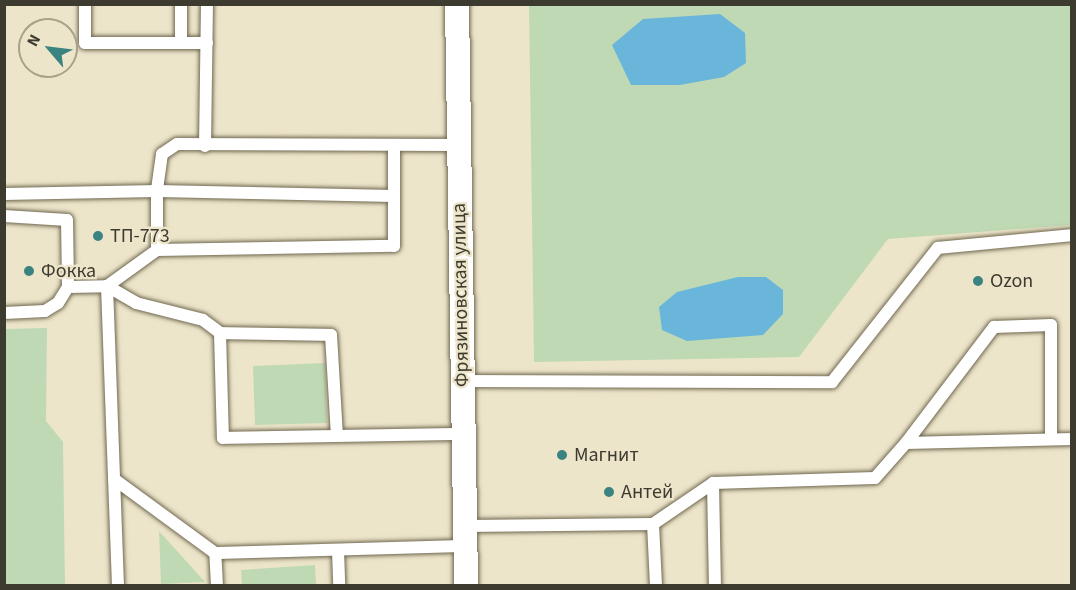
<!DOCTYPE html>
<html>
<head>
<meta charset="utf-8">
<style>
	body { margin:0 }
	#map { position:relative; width:1076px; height:590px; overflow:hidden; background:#ede5ca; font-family:"Source Sans 3",sans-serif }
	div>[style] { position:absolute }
	.green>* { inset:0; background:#c0d9b5 }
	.water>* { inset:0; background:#69b6da }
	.roads { filter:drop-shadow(0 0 2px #6f6850) drop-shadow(0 0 2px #6f6850) }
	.lane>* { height:12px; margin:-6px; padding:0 6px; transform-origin:6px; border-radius:6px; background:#fff }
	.street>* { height:24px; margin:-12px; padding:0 12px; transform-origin:12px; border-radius:12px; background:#fff }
	.dots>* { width:16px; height:16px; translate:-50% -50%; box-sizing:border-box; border:3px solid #ede5ca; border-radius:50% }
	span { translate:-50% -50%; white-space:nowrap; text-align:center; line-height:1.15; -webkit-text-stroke:4.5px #ede5ca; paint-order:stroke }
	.poi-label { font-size:20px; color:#3d3a2f }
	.left { translate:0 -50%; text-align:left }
	.street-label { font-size:20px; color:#3d3a2f }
	.frame { position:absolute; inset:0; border:6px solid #3d3a2f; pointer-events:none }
	.north { position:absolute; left:18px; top:18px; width:60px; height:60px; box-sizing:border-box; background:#ede5ca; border:2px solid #a7a18c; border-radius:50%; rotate:298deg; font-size:16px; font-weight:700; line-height:24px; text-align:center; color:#3d3a2f }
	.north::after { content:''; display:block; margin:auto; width:21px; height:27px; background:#3a8381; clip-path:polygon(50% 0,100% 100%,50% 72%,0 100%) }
</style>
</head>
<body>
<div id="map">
	<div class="green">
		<i style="clip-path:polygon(529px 5px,1071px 5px,1071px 225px,888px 239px,799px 357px,534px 362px)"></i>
		<i style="clip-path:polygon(47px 328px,46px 421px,63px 442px,65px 585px,5px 585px,5px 329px)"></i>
		<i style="clip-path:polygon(325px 363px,327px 423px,255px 425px,253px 366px)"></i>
		<i style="clip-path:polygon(159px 531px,205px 582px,161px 584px)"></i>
		<i style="clip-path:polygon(315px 565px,316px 585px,242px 585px,241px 570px)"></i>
	</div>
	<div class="water">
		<i style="clip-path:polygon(720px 14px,745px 33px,746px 63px,724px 77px,680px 85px,631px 85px,612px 45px,643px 19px)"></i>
		<i style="clip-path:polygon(738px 277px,766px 277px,783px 290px,783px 314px,763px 335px,687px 341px,662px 330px,659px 307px,677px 292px)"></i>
	</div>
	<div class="roads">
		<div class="lane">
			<i style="left:85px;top:4px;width:39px;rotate:90deg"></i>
			<i style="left:85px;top:43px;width:96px"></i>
			<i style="left:181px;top:43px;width:39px;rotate:-90deg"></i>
			<i style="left:181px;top:43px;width:26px"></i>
			<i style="left:458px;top:145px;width:281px;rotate:-179.8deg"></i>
			<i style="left:177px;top:144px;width:18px;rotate:146deg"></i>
			<i style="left:162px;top:154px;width:37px;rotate:98deg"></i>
			<i style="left:157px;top:191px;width:59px;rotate:90deg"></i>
			<i style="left:157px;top:250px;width:62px;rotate:144.2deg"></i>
			<i style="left:107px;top:286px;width:34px;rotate:30deg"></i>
			<i style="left:136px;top:303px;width:69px;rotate:14.2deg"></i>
			<i style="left:203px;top:320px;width:21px;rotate:37deg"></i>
			<i style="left:220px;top:333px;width:105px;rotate:88.4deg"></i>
			<i style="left:223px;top:438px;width:240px;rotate:-1deg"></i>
			<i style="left:205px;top:146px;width:142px;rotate:-89.2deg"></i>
			<i style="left:4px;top:194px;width:153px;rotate:-1.1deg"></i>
			<i style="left:157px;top:191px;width:237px;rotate:1.2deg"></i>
			<i style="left:4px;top:216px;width:63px;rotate:3.6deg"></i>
			<i style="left:67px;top:220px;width:67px;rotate:89.1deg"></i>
			<i style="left:68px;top:287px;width:39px;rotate:-1deg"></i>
			<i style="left:107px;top:286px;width:300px;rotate:87.9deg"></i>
			<i style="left:157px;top:250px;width:237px;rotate:-1deg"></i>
			<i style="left:394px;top:246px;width:99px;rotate:-90deg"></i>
			<i style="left:4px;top:313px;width:41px;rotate:-2.8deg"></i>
			<i style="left:45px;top:311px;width:15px;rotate:-32deg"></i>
			<i style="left:58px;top:303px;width:19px;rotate:-58deg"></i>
			<i style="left:220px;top:333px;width:111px;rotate:1deg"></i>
			<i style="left:331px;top:335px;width:100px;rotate:86.6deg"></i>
			<i style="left:462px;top:381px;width:370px;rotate:0.2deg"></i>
			<i style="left:832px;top:382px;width:171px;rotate:-51.7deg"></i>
			<i style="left:938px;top:248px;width:135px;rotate:-5.5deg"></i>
			<i style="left:906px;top:443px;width:146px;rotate:-52.8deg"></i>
			<i style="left:994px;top:327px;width:57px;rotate:-2deg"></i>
			<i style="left:1051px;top:325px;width:112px;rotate:90deg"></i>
			<i style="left:114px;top:479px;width:125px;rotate:36.2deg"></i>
			<i style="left:713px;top:483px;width:103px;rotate:88.9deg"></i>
			<i style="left:653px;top:524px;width:62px;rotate:87.2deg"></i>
			<i style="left:465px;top:526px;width:188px;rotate:-0.6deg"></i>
			<i style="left:653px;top:524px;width:73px;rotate:-34.3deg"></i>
			<i style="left:713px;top:483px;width:162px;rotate:-1.8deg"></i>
			<i style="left:875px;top:478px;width:47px;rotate:-48.5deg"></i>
			<i style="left:906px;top:443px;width:166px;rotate:-1.4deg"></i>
			<i style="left:338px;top:550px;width:36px;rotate:88deg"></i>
			<i style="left:217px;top:586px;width:33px;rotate:-93deg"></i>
			<i style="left:215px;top:553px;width:250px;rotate:-1.6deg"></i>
		</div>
		<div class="street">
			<i style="left:457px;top:4px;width:582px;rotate:89.11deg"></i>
		</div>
	</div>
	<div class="dots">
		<i style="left:98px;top:236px;background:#3a8381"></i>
		<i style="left:29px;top:271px;background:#3a8381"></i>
		<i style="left:978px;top:281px;background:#3a8381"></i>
		<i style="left:562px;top:455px;background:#3a8381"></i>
		<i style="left:609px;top:492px;background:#3a8381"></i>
	</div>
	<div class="poi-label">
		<span class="left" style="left:110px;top:236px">ТП-773</span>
		<span class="left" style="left:41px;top:271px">Фокка</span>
		<span class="left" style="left:990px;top:281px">Ozon</span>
		<span class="left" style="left:574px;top:455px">Магнит</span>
		<span class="left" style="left:621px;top:492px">Антей</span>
	</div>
	<div class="street-label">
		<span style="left:461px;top:295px;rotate:-91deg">Фрязиновская улица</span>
	</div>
	<div class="frame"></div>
	<div class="north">N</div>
</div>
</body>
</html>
